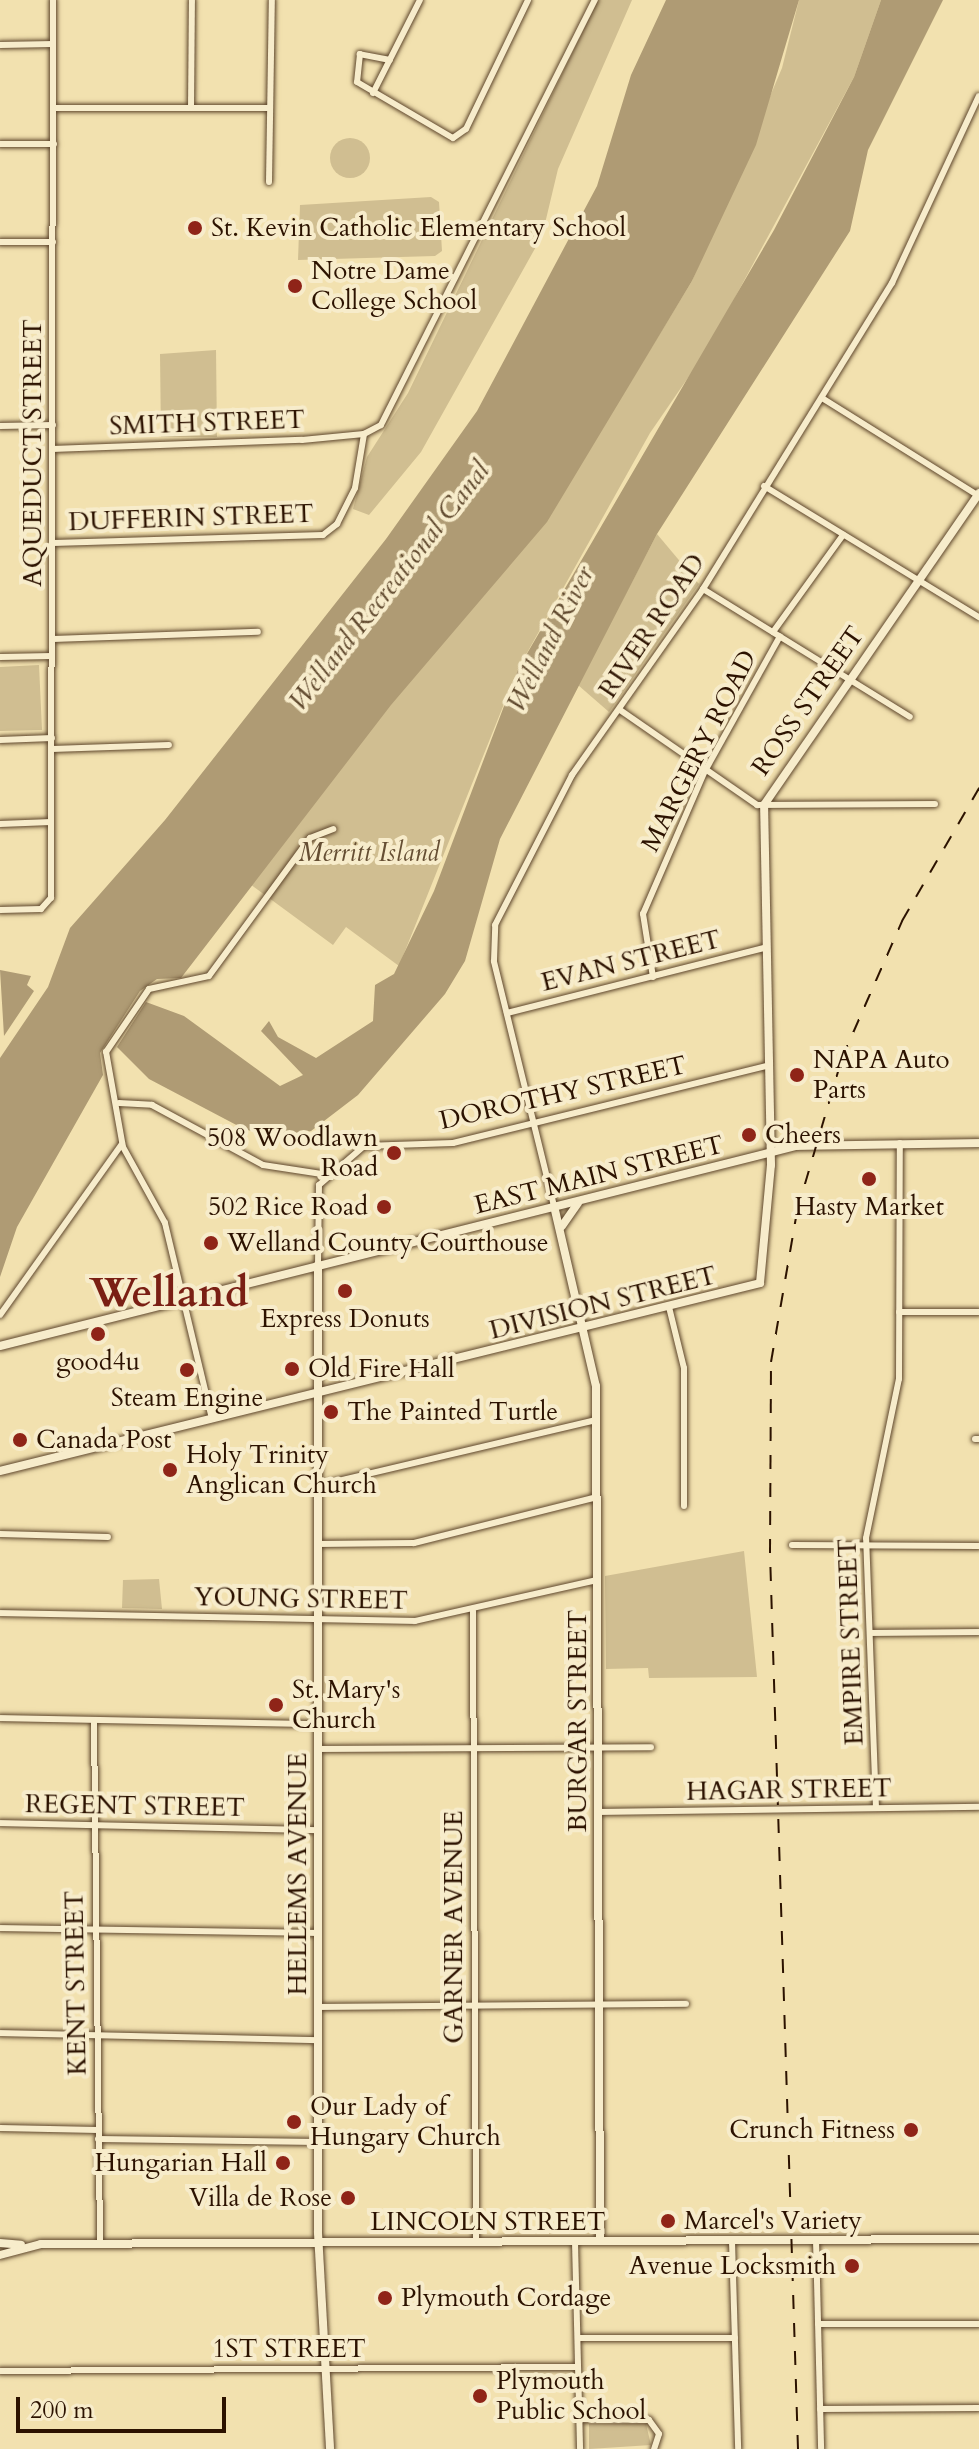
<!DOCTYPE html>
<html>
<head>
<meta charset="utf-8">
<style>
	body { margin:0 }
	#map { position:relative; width:979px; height:2449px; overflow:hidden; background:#f2e1af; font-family:Cardo,serif }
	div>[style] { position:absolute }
	.green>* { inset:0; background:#d0be91 }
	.round { border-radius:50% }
	.water>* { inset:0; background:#af9b74 }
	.roads { filter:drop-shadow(0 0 2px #5e462c) drop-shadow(0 0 2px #5e462c) }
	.street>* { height:6px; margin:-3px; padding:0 3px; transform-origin:3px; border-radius:3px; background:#f7eccb }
	.secondary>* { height:8px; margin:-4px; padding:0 4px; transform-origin:4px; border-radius:4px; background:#f7eccb }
	.rail>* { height:2px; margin-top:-1px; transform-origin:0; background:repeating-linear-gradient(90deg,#2c1200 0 14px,transparent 0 28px) }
	.dots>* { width:22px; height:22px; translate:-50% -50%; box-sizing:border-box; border:4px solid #f7eccb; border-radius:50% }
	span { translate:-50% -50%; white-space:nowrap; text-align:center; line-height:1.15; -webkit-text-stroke:8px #f7eccb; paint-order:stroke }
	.poi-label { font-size:26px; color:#2c1200 }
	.left { translate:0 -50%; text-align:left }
	.right { translate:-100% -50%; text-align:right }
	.street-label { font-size:26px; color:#2c1200 }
	.park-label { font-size:26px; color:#654e33; font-style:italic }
	.water-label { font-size:28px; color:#60492e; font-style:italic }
	.town-label { font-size:42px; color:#7a1f14; font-weight:700 }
	.scale { position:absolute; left:16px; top:2397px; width:210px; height:36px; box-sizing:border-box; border:4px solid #2c1200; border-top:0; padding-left:10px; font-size:24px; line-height:28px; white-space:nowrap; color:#2c1200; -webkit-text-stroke:6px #f7eccb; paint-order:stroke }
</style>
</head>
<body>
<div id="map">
	<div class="green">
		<i style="clip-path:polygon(598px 0,632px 0,558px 169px,542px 236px,421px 452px,369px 515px,353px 509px,367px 457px,408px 393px)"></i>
		<i style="clip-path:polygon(799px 0,881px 0,854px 77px,705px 353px,650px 433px,518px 669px,399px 966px,346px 927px,333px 945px,250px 884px,597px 437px,692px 281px,782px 68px)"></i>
		<i class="round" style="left:330px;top:138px;width:40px;height:40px"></i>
		<i style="clip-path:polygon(431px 197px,439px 202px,442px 251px,435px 256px,298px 260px,300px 205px)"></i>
		<i style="clip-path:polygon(216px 350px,217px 437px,161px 437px,160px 354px)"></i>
		<i style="clip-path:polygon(657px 534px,699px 584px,609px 712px,578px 685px)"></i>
		<i style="clip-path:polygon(39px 665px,42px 730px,0 731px,0 667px)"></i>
		<i style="clip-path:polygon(744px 1551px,757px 1677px,649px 1678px,648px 1668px,606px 1669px,605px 1576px)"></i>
		<i style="clip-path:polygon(159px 1579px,162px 1609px,122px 1608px,123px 1580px)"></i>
		<i style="clip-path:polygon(589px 2424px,646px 2424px,651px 2445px,589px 2449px)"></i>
	</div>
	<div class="water">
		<i style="clip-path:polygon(666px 0,799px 0,756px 145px,692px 281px,547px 522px,391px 705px,181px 978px,157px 979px,140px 991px,100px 1053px,103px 1075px,17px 1227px,0 1277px,0 1058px,48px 987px,70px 928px,165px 820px,386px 539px,477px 411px,597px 186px,631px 75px)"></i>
		<i style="clip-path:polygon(881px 0,943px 0,868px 150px,850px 231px,657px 534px,500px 839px,465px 961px,445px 994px,358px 1095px,311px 1131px,282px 1139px,244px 1129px,149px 1079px,117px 1047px,146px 1002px,184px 1016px,280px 1086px,303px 1075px,261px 1031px,269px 1021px,278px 1037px,316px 1058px,373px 1021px,375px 985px,394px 974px,434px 891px,518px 669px,774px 230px,854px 77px)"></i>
		<i style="clip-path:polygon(0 970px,31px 976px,27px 985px,34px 991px,4px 1036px)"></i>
	</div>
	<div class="roads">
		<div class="street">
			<i style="left:0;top:45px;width:53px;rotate:-1.1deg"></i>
			<i style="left:390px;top:60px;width:31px;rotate:-169deg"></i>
			<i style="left:360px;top:54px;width:28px;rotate:96deg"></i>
			<i style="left:357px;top:82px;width:111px;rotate:30.3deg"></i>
			<i style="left:453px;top:138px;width:16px;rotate:-35deg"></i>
			<i style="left:466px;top:129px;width:143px;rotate:-64.3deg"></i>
			<i style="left:373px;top:93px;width:104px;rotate:-63.2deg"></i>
			<i style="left:54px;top:108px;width:216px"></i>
			<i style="left:191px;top:108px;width:108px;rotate:-89.5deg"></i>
			<i style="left:0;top:144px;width:54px"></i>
			<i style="left:269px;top:182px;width:182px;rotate:-89.1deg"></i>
			<i style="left:0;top:242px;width:53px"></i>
			<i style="left:822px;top:398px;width:185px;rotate:32deg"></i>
			<i style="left:0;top:426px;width:53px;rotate:-1.1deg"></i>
			<i style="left:52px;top:449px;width:250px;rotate:-2.1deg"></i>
			<i style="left:302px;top:440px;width:62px;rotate:-5.5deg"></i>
			<i style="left:364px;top:434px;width:19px;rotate:-28deg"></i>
			<i style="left:381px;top:425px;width:476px;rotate:-63.3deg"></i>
			<i style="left:764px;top:486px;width:252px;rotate:31.4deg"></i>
			<i style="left:53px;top:543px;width:270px;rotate:-1.7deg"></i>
			<i style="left:323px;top:535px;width:18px;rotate:-38deg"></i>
			<i style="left:337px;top:524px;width:40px;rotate:-63.4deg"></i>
			<i style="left:355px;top:488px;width:55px;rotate:-80.5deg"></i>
			<i style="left:703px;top:589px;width:243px;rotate:31.7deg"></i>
			<i style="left:773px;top:632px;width:120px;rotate:-54.2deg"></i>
			<i style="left:53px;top:639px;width:205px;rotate:-2deg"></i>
			<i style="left:0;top:657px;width:52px;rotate:-1.1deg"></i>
			<i style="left:620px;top:710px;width:167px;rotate:34.7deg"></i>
			<i style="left:757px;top:805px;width:178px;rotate:-0.3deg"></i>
			<i style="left:0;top:740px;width:52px;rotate:-2.2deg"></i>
			<i style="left:52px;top:749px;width:117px;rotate:-2deg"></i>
			<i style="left:0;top:824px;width:51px;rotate:-2.2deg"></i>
			<i style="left:0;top:910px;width:41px;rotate:-1.4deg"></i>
			<i style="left:41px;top:909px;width:15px;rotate:-48deg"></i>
			<i style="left:51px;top:898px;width:898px;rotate:-89.87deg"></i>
			<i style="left:653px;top:977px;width:64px;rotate:-99deg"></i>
			<i style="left:643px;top:914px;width:156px;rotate:-66.6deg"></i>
			<i style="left:705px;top:771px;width:154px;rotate:-60.9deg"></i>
			<i style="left:507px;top:1013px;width:265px;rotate:-14.2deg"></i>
			<i style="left:119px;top:1103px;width:33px;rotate:3deg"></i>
			<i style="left:152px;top:1105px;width:126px;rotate:28.4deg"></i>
			<i style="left:263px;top:1165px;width:66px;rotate:8.7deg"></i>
			<i style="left:554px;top:1206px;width:252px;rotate:-103.8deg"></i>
			<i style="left:494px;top:961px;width:36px;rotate:-88deg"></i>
			<i style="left:495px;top:925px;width:169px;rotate:-62.8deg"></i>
			<i style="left:572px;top:775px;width:228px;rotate:-54.8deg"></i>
			<i style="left:703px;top:589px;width:360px;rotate:-58.3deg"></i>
			<i style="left:892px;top:283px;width:206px;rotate:-65.1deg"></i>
			<i style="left:318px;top:1265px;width:80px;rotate:-89.3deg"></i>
			<i style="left:319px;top:1185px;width:60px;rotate:-40.9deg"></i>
			<i style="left:364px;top:1146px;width:89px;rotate:-1.9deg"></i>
			<i style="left:453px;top:1143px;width:322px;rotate:-13.8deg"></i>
			<i style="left:669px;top:1307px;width:63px;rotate:76.2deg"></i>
			<i style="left:684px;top:1368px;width:138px;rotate:90deg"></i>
			<i style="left:899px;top:1312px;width:80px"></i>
			<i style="left:0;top:1315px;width:210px;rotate:-54.5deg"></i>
			<i style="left:212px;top:1419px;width:202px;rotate:-103.5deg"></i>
			<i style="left:165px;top:1223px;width:87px;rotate:-118.9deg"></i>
			<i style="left:123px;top:1147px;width:97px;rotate:-100.1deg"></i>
			<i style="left:106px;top:1052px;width:76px;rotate:-55.7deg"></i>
			<i style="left:149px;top:989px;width:61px;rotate:-12.2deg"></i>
			<i style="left:209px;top:976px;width:171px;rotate:-53.8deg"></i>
			<i style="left:310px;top:838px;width:25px;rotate:-21deg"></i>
			<i style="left:975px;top:1439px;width:4px"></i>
			<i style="left:317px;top:1486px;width:287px;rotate:-13.3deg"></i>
			<i style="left:0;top:1534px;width:108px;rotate:1.6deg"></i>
			<i style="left:317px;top:1544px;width:97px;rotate:-0.6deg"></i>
			<i style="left:414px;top:1543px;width:189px;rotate:-14.1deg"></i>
			<i style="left:792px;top:1545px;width:187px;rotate:0.3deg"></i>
			<i style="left:473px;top:1611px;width:631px;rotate:89.73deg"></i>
			<i style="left:0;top:1613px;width:415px;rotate:1.1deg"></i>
			<i style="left:415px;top:1621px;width:187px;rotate:-12.7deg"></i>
			<i style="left:871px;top:1633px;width:108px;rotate:-0.5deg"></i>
			<i style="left:0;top:1718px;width:317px;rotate:1.1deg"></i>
			<i style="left:94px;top:1721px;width:523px;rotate:89.34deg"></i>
			<i style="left:317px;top:1749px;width:334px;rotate:-0.3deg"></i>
			<i style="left:876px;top:1808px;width:270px;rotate:-92.1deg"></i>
			<i style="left:866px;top:1538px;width:162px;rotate:-78.3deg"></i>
			<i style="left:899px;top:1379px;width:236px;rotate:-89.8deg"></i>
			<i style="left:599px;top:1812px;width:380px;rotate:-0.8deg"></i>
			<i style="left:0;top:1823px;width:318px;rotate:1.3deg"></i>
			<i style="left:0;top:1928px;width:318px;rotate:0.9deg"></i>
			<i style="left:318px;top:2007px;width:368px;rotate:-0.5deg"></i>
			<i style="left:0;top:2033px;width:318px;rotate:1.3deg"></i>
			<i style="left:0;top:2128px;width:98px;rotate:1.2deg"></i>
			<i style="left:98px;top:2139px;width:220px;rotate:0.8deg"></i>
			<i style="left:816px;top:2240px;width:209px;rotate:88.6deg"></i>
			<i style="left:732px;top:2241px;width:208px;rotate:88.3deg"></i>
			<i style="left:575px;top:2242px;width:207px;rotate:88.6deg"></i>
			<i style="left:818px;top:2324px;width:161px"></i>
			<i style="left:578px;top:2338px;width:157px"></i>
			<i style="left:0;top:2371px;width:578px;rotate:-0.4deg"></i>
			<i style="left:820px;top:2409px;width:159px;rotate:-0.4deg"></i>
			<i style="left:579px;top:2419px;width:70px;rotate:0.8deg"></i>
			<i style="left:649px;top:2420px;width:17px;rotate:54deg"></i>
			<i style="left:659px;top:2434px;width:16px;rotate:108deg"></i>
		</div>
		<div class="secondary">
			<i style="left:554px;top:1206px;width:185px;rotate:76.9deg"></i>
			<i style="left:596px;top:1386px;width:855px;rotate:89.73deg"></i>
			<i style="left:562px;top:1226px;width:28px;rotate:-55deg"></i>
			<i style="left:318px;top:1265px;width:968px;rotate:90deg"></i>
			<i style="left:318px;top:2233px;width:216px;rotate:86.8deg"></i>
			<i style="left:0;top:1346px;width:821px;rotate:-14.1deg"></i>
			<i style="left:796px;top:1146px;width:183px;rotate:-0.9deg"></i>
			<i style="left:0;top:1471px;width:783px;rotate:-13.89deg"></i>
			<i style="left:760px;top:1283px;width:119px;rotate:-84.7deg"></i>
			<i style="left:771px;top:1165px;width:360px;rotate:-91.1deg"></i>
			<i style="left:764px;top:805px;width:379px;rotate:-55.4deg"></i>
			<i style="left:0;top:2243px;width:21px;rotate:5deg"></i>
			<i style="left:0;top:2255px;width:42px;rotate:-15deg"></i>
			<i style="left:41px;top:2244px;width:938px;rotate:-0.31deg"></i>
		</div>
	</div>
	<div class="rail">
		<i style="left:798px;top:2449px;width:896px;rotate:-91.79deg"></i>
		<i style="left:770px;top:1553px;width:191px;rotate:-89.7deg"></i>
		<i style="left:771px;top:1362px;width:153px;rotate:-80.2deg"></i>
		<i style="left:797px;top:1211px;width:159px;rotate:-73.6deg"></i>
		<i style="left:842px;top:1058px;width:150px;rotate:-66.3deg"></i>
		<i style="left:902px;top:921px;width:154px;rotate:-59.9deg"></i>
	</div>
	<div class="dots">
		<i style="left:195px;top:228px;background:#8f2418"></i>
		<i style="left:295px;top:286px;background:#8f2418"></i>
		<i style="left:797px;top:1075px;background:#8f2418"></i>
		<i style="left:749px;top:1135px;background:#8f2418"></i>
		<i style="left:394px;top:1153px;background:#8f2418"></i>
		<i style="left:869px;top:1179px;background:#8f2418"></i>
		<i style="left:384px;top:1207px;background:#8f2418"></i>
		<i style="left:211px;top:1243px;background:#8f2418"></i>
		<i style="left:345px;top:1291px;background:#8f2418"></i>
		<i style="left:98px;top:1334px;background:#8f2418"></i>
		<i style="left:292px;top:1369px;background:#8f2418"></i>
		<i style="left:187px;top:1370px;background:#8f2418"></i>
		<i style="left:331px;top:1412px;background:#8f2418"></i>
		<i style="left:20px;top:1440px;background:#8f2418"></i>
		<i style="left:170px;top:1470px;background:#8f2418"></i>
		<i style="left:276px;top:1705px;background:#8f2418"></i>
		<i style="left:294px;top:2122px;background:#8f2418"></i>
		<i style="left:911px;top:2130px;background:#8f2418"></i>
		<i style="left:283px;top:2163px;background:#8f2418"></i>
		<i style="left:348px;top:2198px;background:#8f2418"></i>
		<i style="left:668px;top:2221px;background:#8f2418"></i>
		<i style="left:852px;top:2266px;background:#8f2418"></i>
		<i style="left:385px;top:2298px;background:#8f2418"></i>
		<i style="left:480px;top:2396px;background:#8f2418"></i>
	</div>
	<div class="poi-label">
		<span class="left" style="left:211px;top:228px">St. Kevin Catholic Elementary School</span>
		<span class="left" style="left:311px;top:286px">Notre Dame<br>College School</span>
		<span class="left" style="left:813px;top:1075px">NAPA Auto<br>Parts</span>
		<span class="left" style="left:765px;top:1135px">Cheers</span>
		<span class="right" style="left:378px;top:1153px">508 Woodlawn<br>Road</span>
		<span class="right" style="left:368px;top:1207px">502 Rice Road</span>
		<span style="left:869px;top:1207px">Hasty Market</span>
		<span class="left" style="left:227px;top:1243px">Welland County Courthouse</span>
		<span style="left:345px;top:1319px">Express Donuts</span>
		<span style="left:98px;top:1362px">good4u</span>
		<span class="left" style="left:308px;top:1369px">Old Fire Hall</span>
		<span style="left:187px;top:1398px">Steam Engine</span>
		<span class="left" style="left:347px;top:1412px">The Painted Turtle</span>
		<span class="left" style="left:36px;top:1440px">Canada Post</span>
		<span class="left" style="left:186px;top:1470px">Holy Trinity<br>Anglican Church</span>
		<span class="left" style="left:292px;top:1705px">St. Mary's<br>Church</span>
		<span class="left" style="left:310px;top:2122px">Our Lady of<br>Hungary Church</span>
		<span class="right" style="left:895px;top:2130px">Crunch Fitness</span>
		<span class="right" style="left:267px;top:2163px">Hungarian Hall</span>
		<span class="right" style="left:332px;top:2198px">Villa de Rose</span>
		<span class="left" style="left:684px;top:2221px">Marcel's Variety</span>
		<span class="right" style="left:836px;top:2266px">Avenue Locksmith</span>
		<span class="left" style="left:401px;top:2298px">Plymouth Cordage</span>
		<span class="left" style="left:496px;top:2396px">Plymouth<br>Public School</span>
	</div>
	<div class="street-label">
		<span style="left:207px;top:423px;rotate:-2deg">SMITH STREET</span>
		<span style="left:33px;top:453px;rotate:-90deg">AQUEDUCT STREET</span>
		<span style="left:191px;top:518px;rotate:-2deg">DUFFERIN STREET</span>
		<span style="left:652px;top:626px;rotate:-56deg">RIVER ROAD</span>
		<span style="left:808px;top:701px;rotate:-55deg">ROSS STREET</span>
		<span style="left:699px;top:751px;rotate:-63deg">MARGERY ROAD</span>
		<span style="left:631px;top:961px;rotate:-14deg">EVAN STREET</span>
		<span style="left:563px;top:1093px;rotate:-13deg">DOROTHY STREET</span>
		<span style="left:599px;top:1175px;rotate:-14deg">EAST MAIN STREET</span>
		<span style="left:603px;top:1303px;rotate:-14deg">DIVISION STREET</span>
		<span style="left:301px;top:1599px;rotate:1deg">YOUNG STREET</span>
		<span style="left:851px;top:1642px;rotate:-92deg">EMPIRE STREET</span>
		<span style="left:578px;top:1721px;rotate:-90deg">BURGAR STREET</span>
		<span style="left:789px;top:1790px;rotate:-1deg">HAGAR STREET</span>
		<span style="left:135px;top:1806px;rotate:1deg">REGENT STREET</span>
		<span style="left:298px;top:1874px;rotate:-90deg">HELLEMS AVENUE</span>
		<span style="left:454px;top:1927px;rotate:-90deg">GARNER AVENUE</span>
		<span style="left:76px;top:1983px;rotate:-91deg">KENT STREET</span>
		<span style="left:488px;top:2222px">LINCOLN STREET</span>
		<span style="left:289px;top:2349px">1ST STREET</span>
	</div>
	<div class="park-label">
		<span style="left:369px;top:853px">Merritt Island</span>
	</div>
	<div class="water-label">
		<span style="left:389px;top:586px;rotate:-52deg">Welland Recreational Canal</span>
		<span style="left:550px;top:639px;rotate:-63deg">Welland River</span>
	</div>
	<div class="town-label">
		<span style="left:169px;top:1293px">Welland</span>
	</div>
	<div class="scale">200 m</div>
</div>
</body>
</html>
